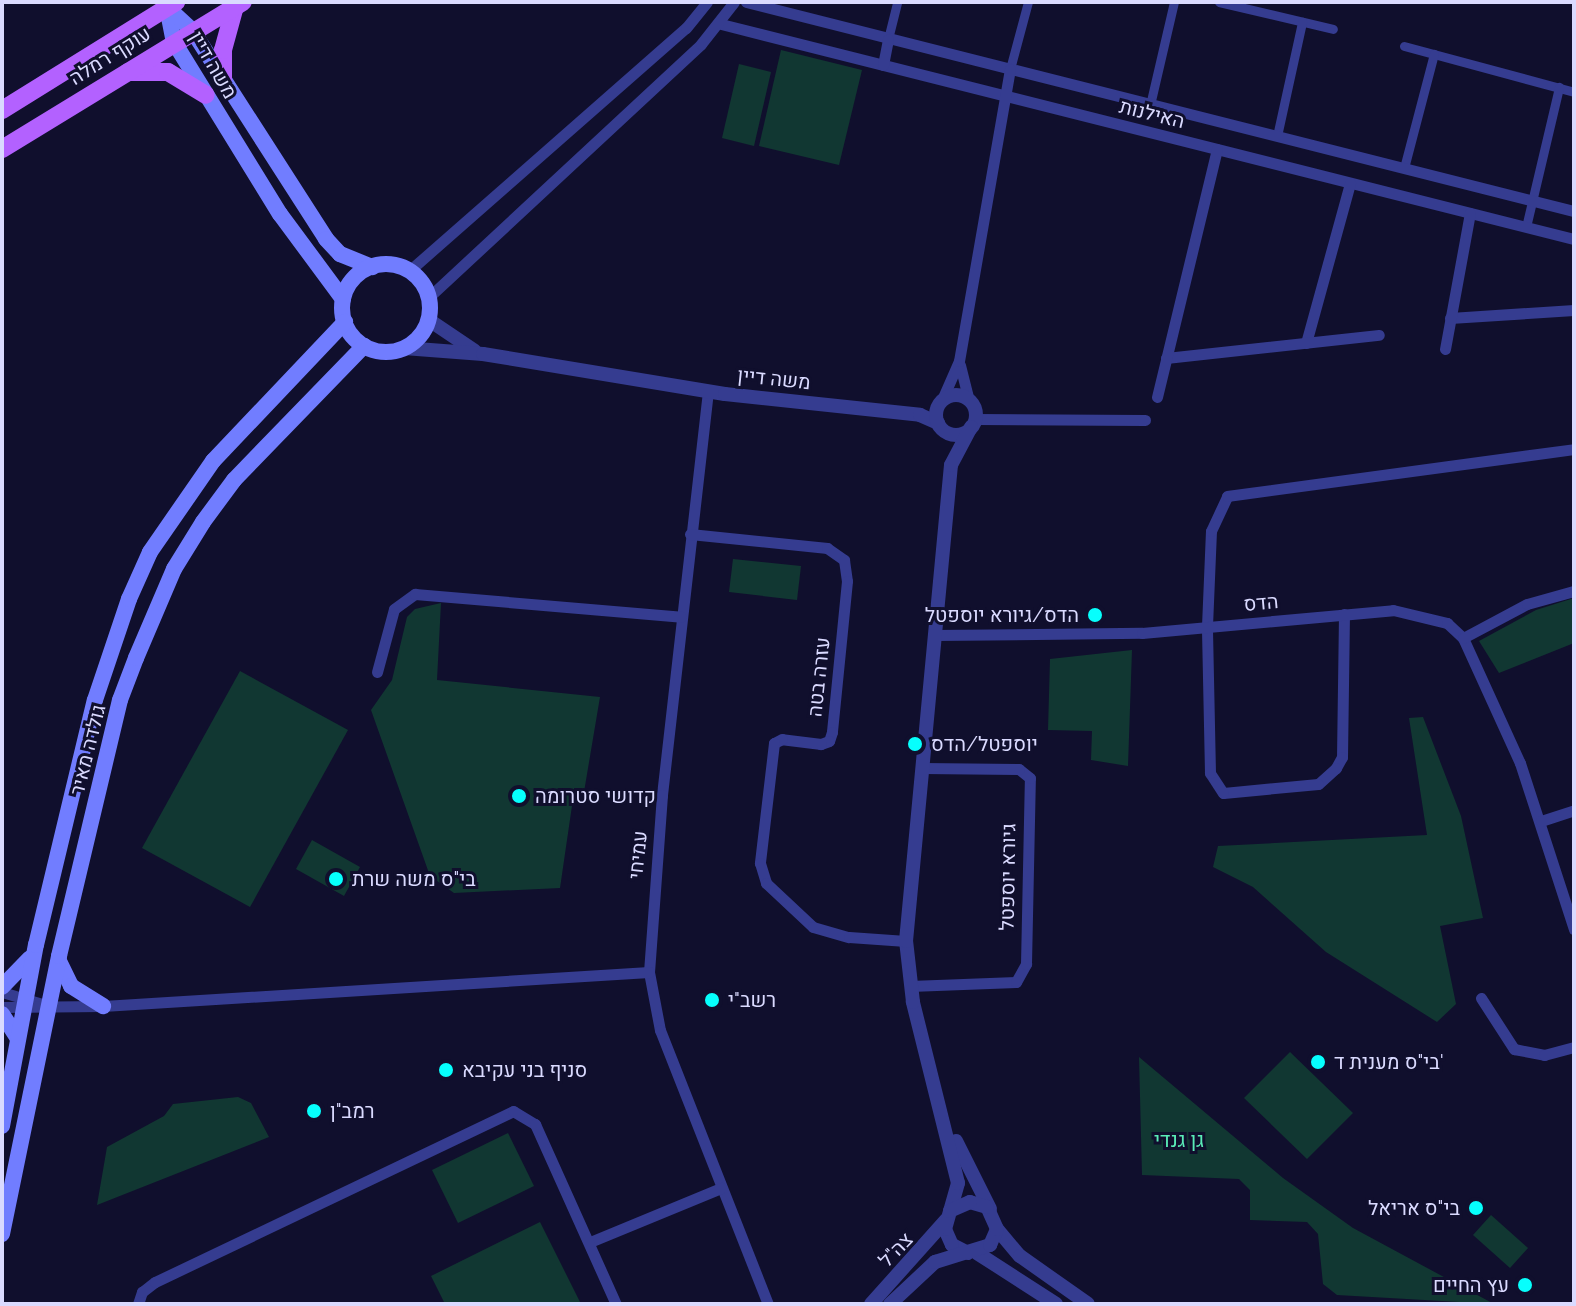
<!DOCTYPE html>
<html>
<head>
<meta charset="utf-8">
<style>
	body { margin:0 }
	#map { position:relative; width:1576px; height:1306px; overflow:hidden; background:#100f2d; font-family:Raleway,Heebo,sans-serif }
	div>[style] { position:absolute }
	.green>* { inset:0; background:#113732 }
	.pedestrian>* { height:9px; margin:-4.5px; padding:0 4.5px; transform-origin:4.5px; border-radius:4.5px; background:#353c90 }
	.minor>* { height:11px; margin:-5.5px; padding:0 5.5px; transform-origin:5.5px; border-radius:5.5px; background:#353c90 }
	.tertiary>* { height:14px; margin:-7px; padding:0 7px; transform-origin:7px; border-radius:7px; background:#353c90 }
	.tertiary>.ring { margin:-7px; padding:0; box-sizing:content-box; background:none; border:14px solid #353c90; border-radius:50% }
	.secondary>* { height:16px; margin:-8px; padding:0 8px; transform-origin:8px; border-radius:8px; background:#717dff }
	.secondary>.ring { margin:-8px; padding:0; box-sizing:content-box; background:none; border:16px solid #717dff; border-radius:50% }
	.primary>* { height:18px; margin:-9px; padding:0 9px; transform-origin:9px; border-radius:9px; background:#b361ff }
	.dots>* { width:22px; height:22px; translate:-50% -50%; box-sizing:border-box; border:4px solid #100f2d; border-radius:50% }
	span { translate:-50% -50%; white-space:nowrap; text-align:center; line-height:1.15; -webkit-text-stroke:6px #100f2d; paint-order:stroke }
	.street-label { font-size:20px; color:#dadaff }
	.poi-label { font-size:20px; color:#dadaff }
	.right { translate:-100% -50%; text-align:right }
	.left { translate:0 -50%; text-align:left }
	.park-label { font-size:20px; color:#5aecb7 }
	.frame { position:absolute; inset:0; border:4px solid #dadaff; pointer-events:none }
</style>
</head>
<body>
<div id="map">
	<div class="green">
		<i style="clip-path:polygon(781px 50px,862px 70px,839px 165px,759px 146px)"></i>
		<i style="clip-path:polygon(739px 64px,771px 72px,754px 146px,722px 138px)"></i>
		<i style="clip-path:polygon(733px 559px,801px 566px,797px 600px,729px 592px)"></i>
		<i style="clip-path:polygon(1574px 598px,1574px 643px,1499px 673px,1479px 641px,1536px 610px)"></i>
		<i style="clip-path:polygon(441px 603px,437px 680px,600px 697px,584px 792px,574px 792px,560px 888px,454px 893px,430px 876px,371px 710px,392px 680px,407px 617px,415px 609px)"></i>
		<i style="clip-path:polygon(1132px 650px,1128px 766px,1091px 760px,1092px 731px,1048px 730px,1050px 659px)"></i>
		<i style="clip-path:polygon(240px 671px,348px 730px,250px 907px,142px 848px)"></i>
		<i style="clip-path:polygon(1423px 717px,1461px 816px,1483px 918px,1440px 926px,1456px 1004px,1437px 1022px,1326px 952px,1253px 887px,1213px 867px,1218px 846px,1427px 835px,1409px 718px)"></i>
		<i style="clip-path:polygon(312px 840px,360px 867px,344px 896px,296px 869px)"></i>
		<i style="clip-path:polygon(1290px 1052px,1353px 1113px,1307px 1159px,1244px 1098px)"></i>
		<i style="clip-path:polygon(1139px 1057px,1283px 1178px,1353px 1228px,1494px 1304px,1337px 1295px,1323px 1284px,1318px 1234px,1307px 1222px,1250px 1220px,1250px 1190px,1239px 1179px,1142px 1175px)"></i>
		<i style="clip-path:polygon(238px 1097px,251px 1103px,269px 1137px,97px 1205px,107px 1147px,164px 1116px,173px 1104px)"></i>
		<i style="clip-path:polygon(508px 1133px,534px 1186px,458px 1223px,432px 1170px)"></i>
		<i style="clip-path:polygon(1491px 1215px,1528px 1248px,1510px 1268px,1473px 1235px)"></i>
		<i style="clip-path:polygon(540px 1222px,581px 1304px,445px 1304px,431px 1276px)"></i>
	</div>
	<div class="pedestrian">
		<i style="left:1219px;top:2px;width:117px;rotate:13.3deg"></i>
		<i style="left:888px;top:39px;width:38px;rotate:-76deg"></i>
		<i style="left:1404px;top:46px;width:176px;rotate:15.1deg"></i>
		<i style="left:1010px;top:69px;width:69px;rotate:-75deg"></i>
		<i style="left:1150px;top:105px;width:106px;rotate:-76.9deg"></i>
		<i style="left:1277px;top:136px;width:117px;rotate:-77.6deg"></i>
		<i style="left:1404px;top:168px;width:118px;rotate:-75.3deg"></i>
		<i style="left:1526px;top:227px;width:144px;rotate:-76.7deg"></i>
	</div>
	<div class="minor">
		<i style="left:746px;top:2px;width:854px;rotate:14.17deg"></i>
		<i style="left:721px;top:24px;width:880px;rotate:14.15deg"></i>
		<i style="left:883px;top:65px;width:26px;rotate:-79deg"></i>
		<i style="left:409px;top:271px;width:368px;rotate:-41.3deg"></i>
		<i style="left:686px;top:28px;width:33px;rotate:-51deg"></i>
		<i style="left:429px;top:297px;width:371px;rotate:-42.9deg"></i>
		<i style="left:701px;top:44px;width:53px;rotate:-51.8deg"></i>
		<i style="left:1450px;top:318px;width:124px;rotate:-3.7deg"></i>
		<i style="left:1306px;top:343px;width:166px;rotate:-74.6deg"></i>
		<i style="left:1445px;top:349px;width:138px;rotate:-79.6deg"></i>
		<i style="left:1166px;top:358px;width:214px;rotate:-6.2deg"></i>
		<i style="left:960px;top:365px;width:36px;rotate:76deg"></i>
		<i style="left:708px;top:391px;width:407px;rotate:96.5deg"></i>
		<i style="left:662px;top:795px;width:177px;rotate:94.2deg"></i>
		<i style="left:649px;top:972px;width:59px;rotate:79.3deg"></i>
		<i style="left:660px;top:1030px;width:295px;rotate:68.5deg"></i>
		<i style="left:1157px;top:397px;width:255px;rotate:-76.4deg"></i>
		<i style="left:941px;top:402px;width:45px;rotate:-66.3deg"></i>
		<i style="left:959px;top:361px;width:296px;rotate:-80.1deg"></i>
		<i style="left:975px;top:419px;width:170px;rotate:0.3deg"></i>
		<i style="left:690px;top:534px;width:138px;rotate:5.8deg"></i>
		<i style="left:827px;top:548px;width:21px;rotate:35deg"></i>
		<i style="left:844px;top:560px;width:21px;rotate:82deg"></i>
		<i style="left:847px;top:581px;width:152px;rotate:95.7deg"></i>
		<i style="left:832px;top:732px;width:9px;rotate:108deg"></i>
		<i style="left:829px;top:741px;width:9px;rotate:159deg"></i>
		<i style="left:821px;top:744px;width:39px;rotate:-173deg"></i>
		<i style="left:782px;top:739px;width:9px;rotate:153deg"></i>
		<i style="left:774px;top:743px;width:121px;rotate:96.7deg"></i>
		<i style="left:760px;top:863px;width:21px;rotate:73deg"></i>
		<i style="left:766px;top:883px;width:64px;rotate:43.1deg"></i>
		<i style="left:813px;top:927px;width:37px;rotate:16deg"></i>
		<i style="left:849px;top:937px;width:57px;rotate:4deg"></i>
		<i style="left:1344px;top:614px;width:143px;rotate:90.8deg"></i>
		<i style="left:1342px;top:757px;width:13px;rotate:119deg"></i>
		<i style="left:1336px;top:768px;width:24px;rotate:138deg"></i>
		<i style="left:1318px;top:784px;width:95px;rotate:174.6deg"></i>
		<i style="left:1223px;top:793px;width:24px;rotate:-123deg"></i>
		<i style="left:1210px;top:773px;width:147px;rotate:-91.2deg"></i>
		<i style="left:1207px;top:626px;width:95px;rotate:-87.6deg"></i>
		<i style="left:1211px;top:531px;width:38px;rotate:-65deg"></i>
		<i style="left:1227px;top:496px;width:350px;rotate:-7.7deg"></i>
		<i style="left:934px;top:635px;width:208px;rotate:-0.6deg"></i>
		<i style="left:1142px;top:633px;width:252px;rotate:-5.2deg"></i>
		<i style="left:1393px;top:610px;width:56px;rotate:13.5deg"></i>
		<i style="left:1447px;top:623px;width:22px;rotate:43deg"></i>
		<i style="left:1463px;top:638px;width:137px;rotate:65.5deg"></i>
		<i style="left:1520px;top:763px;width:175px;rotate:72deg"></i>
		<i style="left:1463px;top:638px;width:72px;rotate:-28deg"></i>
		<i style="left:1527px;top:604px;width:49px;rotate:-15.5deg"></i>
		<i style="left:377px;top:672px;width:65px;rotate:-74.9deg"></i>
		<i style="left:394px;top:609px;width:26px;rotate:-36deg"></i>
		<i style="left:415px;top:594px;width:267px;rotate:4.9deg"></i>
		<i style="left:1541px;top:821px;width:35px;rotate:-18deg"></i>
		<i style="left:910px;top:986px;width:106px;rotate:-2.2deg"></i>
		<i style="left:1016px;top:982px;width:21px;rotate:-61deg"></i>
		<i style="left:1026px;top:964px;width:186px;rotate:-88.8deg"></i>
		<i style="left:1030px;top:778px;width:14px;rotate:-141deg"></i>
		<i style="left:1019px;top:769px;width:97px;rotate:-179.4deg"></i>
		<i style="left:2px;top:992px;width:49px;rotate:16.6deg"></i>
		<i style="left:1481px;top:998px;width:61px;rotate:57.1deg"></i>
		<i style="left:1514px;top:1049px;width:31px;rotate:11deg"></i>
		<i style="left:1544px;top:1055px;width:31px;rotate:-15deg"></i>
		<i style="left:2px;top:1007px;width:101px;rotate:-0.6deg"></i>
		<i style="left:103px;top:1006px;width:547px;rotate:-3.56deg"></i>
		<i style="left:590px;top:1242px;width:142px;rotate:-22.4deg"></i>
		<i style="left:138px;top:1304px;width:13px;rotate:-72deg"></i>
		<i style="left:142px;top:1292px;width:16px;rotate:-38deg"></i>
		<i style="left:155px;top:1282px;width:397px;rotate:-25.5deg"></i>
		<i style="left:513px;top:1111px;width:26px;rotate:31deg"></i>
		<i style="left:535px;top:1124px;width:197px;rotate:65.8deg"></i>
	</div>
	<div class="tertiary">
		<i style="left:429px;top:320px;width:55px;rotate:34deg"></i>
		<i style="left:404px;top:348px;width:79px;rotate:4.3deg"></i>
		<i style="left:483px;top:354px;width:245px;rotate:9.4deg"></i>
		<i style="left:725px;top:394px;width:196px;rotate:6.1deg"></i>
		<i style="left:920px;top:415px;width:20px;rotate:24deg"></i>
		<i class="ring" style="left:936px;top:395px;width:26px;height:26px"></i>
		<i style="left:956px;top:1141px;width:76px;rotate:63.4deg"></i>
		<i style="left:997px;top:1229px;width:35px;rotate:50deg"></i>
		<i style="left:1020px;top:1256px;width:83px;rotate:35.2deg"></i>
		<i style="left:968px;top:1253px;width:18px;rotate:-153deg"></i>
		<i style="left:952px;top:1245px;width:17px;rotate:-114deg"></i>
		<i style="left:945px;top:1229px;width:48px;rotate:-74.2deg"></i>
		<i style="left:958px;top:1183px;width:187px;rotate:-104deg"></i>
		<i style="left:913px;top:1002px;width:61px;rotate:-96.5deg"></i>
		<i style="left:906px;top:941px;width:478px;rotate:-84.6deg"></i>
		<i style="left:951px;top:465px;width:43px;rotate:-62.2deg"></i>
		<i style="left:977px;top:1253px;width:94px;rotate:32.8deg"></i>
		<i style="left:871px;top:1304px;width:113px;rotate:-48.2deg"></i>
		<i style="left:890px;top:1304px;width:62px;rotate:-43deg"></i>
		<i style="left:935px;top:1262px;width:58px;rotate:-17.2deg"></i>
		<i style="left:990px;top:1245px;width:17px;rotate:-66deg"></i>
		<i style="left:997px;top:1229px;width:24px;rotate:-114deg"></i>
		<i style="left:987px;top:1207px;width:18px;rotate:-164deg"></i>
		<i style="left:970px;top:1202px;width:22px;rotate:156deg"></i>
	</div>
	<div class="secondary">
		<i style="left:167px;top:7px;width:36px;rotate:79deg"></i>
		<i style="left:174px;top:42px;width:202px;rotate:58.4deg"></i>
		<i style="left:280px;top:214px;width:106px;rotate:53.5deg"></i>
		<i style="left:167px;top:7px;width:34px;rotate:43deg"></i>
		<i style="left:192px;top:30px;width:248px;rotate:57.3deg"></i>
		<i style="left:326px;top:239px;width:21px;rotate:47deg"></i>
		<i style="left:340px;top:254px;width:35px;rotate:22deg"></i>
		<i class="ring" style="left:342px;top:264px;width:72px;height:72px"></i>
		<i style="left:59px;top:961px;width:28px;rotate:64deg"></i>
		<i style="left:71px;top:986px;width:38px;rotate:32deg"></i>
		<i style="left:2px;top:987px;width:40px;rotate:-46deg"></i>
		<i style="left:2px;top:1014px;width:27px;rotate:57deg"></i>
		<i style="left:2px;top:1126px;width:184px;rotate:-79.4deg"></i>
		<i style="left:36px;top:945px;width:252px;rotate:-76.5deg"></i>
		<i style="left:95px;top:700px;width:107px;rotate:-71.4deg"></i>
		<i style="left:129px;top:599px;width:51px;rotate:-65.9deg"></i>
		<i style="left:150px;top:552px;width:111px;rotate:-55.3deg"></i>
		<i style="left:213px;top:461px;width:192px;rotate:-46.5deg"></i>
		<i style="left:2px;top:1234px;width:284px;rotate:-78.4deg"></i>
		<i style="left:59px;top:956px;width:263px;rotate:-76.6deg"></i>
		<i style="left:120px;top:700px;width:45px;rotate:-69.1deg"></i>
		<i style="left:136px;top:658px;width:97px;rotate:-66.9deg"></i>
		<i style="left:174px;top:569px;width:55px;rotate:-58.3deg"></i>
		<i style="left:203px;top:522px;width:52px;rotate:-53.6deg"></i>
		<i style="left:234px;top:480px;width:187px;rotate:-45.9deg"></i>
	</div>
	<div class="primary">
		<i style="left:128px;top:72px;width:40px"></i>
		<i style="left:168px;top:72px;width:44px;rotate:31.2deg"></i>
		<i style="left:223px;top:79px;width:29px;rotate:-90deg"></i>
		<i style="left:223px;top:50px;width:46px;rotate:-74.7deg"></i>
		<i style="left:2px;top:110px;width:205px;rotate:-31.8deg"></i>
		<i style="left:2px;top:149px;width:282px;rotate:-31.4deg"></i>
	</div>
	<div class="dots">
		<i style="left:1095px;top:615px;background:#06fffd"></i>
		<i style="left:915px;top:744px;background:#06fffd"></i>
		<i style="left:519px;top:796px;background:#06fffd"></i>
		<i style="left:336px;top:879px;background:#06fffd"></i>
		<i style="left:712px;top:1000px;background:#06fffd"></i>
		<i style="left:1318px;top:1062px;background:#06fffd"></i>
		<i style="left:446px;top:1070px;background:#06fffd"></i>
		<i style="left:314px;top:1111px;background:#06fffd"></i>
		<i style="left:1476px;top:1208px;background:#06fffd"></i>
		<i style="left:1525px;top:1285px;background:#06fffd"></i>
	</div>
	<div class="street-label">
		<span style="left:110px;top:56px;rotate:-32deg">עוקף רמלה</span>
		<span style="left:213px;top:65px;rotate:60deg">משה דיין</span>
		<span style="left:1152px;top:114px;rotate:14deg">האילנות</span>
		<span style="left:774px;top:379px;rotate:6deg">משה דיין</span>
		<span style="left:1261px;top:603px;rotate:-5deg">הדס</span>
		<span style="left:819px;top:677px;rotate:-84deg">עזרה בטה</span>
		<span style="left:88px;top:750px;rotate:-76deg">גולדה מאיר</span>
		<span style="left:638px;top:855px;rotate:-84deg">עמיחי</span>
		<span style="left:1008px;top:877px;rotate:-89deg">גיורא יוספטל</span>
		<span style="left:896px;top:1250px;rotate:-46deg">צה"ל</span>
	</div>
	<div class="poi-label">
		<span class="right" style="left:1079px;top:615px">הדס/גיורא יוספטל</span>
		<span class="left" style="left:931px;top:744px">יוספטל/הדס</span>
		<span class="left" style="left:535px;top:796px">קדושי סטרומה</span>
		<span class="left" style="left:352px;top:879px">בי"ס משה שרת</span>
		<span class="left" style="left:728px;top:1000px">רשב"י</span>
		<span class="left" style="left:1334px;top:1062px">בי"ס מענית ד'</span>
		<span class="left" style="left:462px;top:1070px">סניף בני עקיבא</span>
		<span class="left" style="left:330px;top:1111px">רמב"ן</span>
		<span class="right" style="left:1460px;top:1208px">בי"ס אריאל</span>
		<span class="right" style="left:1509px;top:1285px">עץ החיים</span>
	</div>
	<div class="park-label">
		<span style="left:1179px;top:1140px">גן גנדי</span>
	</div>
	<div class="frame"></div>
</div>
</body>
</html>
